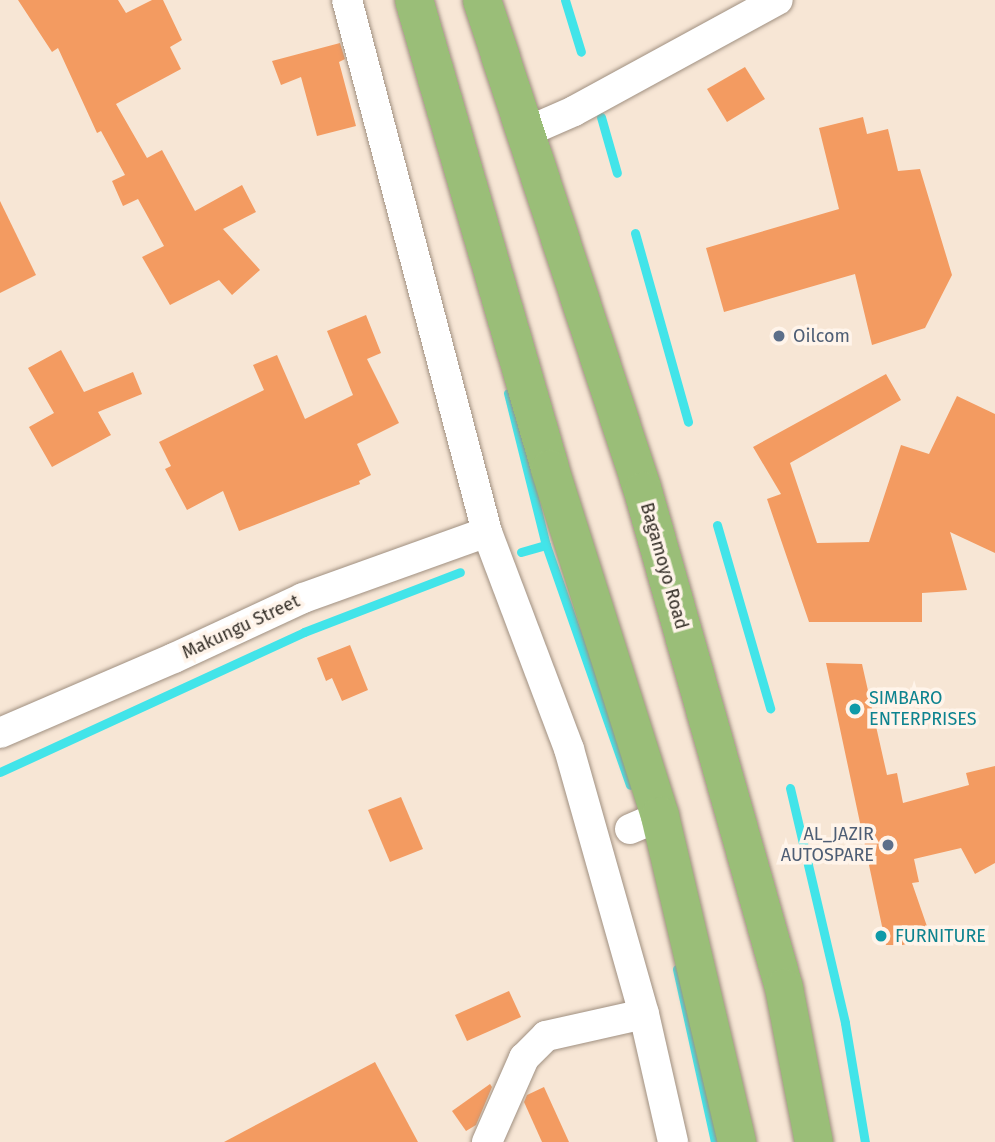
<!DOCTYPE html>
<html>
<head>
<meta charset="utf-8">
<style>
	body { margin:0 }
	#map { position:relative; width:995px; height:1142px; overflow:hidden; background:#f7e6d5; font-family:"Fira Sans",sans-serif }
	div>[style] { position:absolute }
	.stream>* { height:9px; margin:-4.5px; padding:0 4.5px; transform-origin:4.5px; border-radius:4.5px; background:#42e4e9 }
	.building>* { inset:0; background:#f39b61 }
	.roads { filter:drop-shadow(0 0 2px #a09081) drop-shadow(0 0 2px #a09081) }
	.minor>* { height:30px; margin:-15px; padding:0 15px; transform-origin:15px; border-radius:15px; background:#fff }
	.trunk>* { height:38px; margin:-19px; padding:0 19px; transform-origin:19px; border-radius:19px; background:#9abe78 }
	.dots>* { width:19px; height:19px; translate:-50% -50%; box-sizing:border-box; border:4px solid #fff4ea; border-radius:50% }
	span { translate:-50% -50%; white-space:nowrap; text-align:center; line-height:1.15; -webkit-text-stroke:7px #fff4ea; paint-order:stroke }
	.service-label { font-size:18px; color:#4e5e75 }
	.left { translate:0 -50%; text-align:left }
	.right { translate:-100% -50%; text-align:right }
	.street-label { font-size:18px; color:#352f28 }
	.culture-label { font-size:18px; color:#0d838f }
</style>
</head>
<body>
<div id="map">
	<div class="stream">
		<i style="left:565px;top:0;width:54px;rotate:72.9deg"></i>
		<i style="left:601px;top:117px;width:58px;rotate:74.1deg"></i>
		<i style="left:635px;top:233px;width:196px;rotate:74.3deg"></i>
		<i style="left:508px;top:393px;width:157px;rotate:76deg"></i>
		<i style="left:546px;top:545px;width:254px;rotate:70.7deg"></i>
		<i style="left:717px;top:525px;width:191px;rotate:73.8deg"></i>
		<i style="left:521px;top:552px;width:26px;rotate:-16deg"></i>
		<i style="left:0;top:772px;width:335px;rotate:-24.7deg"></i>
		<i style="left:304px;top:632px;width:167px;rotate:-21deg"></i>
		<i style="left:790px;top:788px;width:241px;rotate:76.8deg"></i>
		<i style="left:845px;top:1023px;width:121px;rotate:80.5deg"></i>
		<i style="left:677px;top:969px;width:177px;rotate:77.6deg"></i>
	</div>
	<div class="building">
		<i style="clip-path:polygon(18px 0,118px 0,126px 13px,152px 0,163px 0,182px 40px,170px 47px,181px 69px,116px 104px,147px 158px,162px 150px,195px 211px,242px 185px,256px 212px,223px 229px,260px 270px,232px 295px,219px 280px,170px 305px,142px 257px,164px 246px,138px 199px,123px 206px,112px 181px,125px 175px,101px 131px,97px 133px,58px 48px,52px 52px)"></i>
		<i style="clip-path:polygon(340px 43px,345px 59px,339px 62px,356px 126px,317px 136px,301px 77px,281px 85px,272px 61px)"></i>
		<i style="clip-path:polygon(745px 67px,765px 99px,727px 122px,707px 89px)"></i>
		<i style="clip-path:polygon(863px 117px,867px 134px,888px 129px,898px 171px,920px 169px,952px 275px,925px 328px,872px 345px,855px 274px,724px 312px,706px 248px,839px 209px,819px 128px)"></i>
		<i style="clip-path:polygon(0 201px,36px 275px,0 293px)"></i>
		<i style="clip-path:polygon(366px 315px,381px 353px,367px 359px,399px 423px,357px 444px,371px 475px,359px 481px,360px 484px,239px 531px,223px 491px,187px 510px,165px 469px,171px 466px,159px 442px,264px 390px,253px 365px,277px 355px,305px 419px,353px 395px,327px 331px)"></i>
		<i style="clip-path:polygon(61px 350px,84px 392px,133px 372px,142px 394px,98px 412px,111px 435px,52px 467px,29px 427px,54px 413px,28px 368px)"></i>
		<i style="clip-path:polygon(886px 374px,901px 400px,790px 463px,817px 543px,869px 542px,901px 445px,929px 454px,957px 396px,995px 414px,995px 553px,950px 532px,967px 590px,922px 593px,922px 622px,809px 622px,767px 499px,781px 494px,753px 447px)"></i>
		<i style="clip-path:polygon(350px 645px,368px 690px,342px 701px,332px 678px,326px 681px,317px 658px)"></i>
		<i style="clip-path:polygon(826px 663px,862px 664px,887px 775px,897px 773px,903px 803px,969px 785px,966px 773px,995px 766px,995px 863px,975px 874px,961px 848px,914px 859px,919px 882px,912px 883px,930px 935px,903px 945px,886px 945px)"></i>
		<i style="clip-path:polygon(401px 797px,423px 849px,390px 862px,368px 810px)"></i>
		<i style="clip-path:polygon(509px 991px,521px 1017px,467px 1041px,455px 1015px)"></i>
		<i style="clip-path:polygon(375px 1062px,418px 1142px,224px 1142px)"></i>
		<i style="clip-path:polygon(490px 1084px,492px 1087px,476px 1125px,466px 1131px,452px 1111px)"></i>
		<i style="clip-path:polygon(544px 1087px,569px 1142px,542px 1142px,524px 1102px,527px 1095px)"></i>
	</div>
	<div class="roads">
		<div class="minor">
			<i style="left:347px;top:0;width:550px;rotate:75.26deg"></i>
			<i style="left:487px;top:532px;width:232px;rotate:69.3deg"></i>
			<i style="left:569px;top:749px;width:275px;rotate:74.2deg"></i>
			<i style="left:644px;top:1014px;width:131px;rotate:77.2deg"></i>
			<i style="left:524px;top:133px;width:55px;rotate:-23.7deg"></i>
			<i style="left:574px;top:111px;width:232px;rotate:-28.6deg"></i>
			<i style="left:0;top:733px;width:189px;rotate:-23.3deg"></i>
			<i style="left:174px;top:658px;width:142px;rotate:-24.9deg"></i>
			<i style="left:303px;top:598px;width:195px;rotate:-19.7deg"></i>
			<i style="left:630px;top:829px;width:33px;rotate:-23deg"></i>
			<i style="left:487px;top:1142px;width:92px;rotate:-66.2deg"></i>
			<i style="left:524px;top:1058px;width:31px;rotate:-45deg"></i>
			<i style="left:546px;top:1036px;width:100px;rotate:-12.7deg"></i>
		</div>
		<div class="trunk">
			<i style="left:414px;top:0;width:488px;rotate:73.8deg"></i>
			<i style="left:550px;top:469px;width:364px;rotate:72.4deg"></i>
			<i style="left:660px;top:816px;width:335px;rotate:76.7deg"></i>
			<i style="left:482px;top:0;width:517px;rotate:71.85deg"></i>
			<i style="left:643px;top:491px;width:517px;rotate:74.16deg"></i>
			<i style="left:784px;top:988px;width:157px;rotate:79deg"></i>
		</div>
	</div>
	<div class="dots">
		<i style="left:779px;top:336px;background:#5c6f8a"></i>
		<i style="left:855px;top:709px;background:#0f9aa8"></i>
		<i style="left:888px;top:845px;background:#5c6f8a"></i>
		<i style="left:881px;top:936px;background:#0f9aa8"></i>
	</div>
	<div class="service-label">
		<span class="left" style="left:793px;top:336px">Oilcom</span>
		<span class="right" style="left:874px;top:845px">AL_JAZIR<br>AUTOSPARE</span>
	</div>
	<div class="street-label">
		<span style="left:664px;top:566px;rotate:74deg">Bagamoyo Road</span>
		<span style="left:241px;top:627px;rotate:-25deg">Makungu Street</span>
	</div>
	<div class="culture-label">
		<span class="left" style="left:869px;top:709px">SIMBARO<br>ENTERPRISES</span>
		<span class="left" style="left:895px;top:936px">FURNITURE</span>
	</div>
</div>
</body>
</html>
